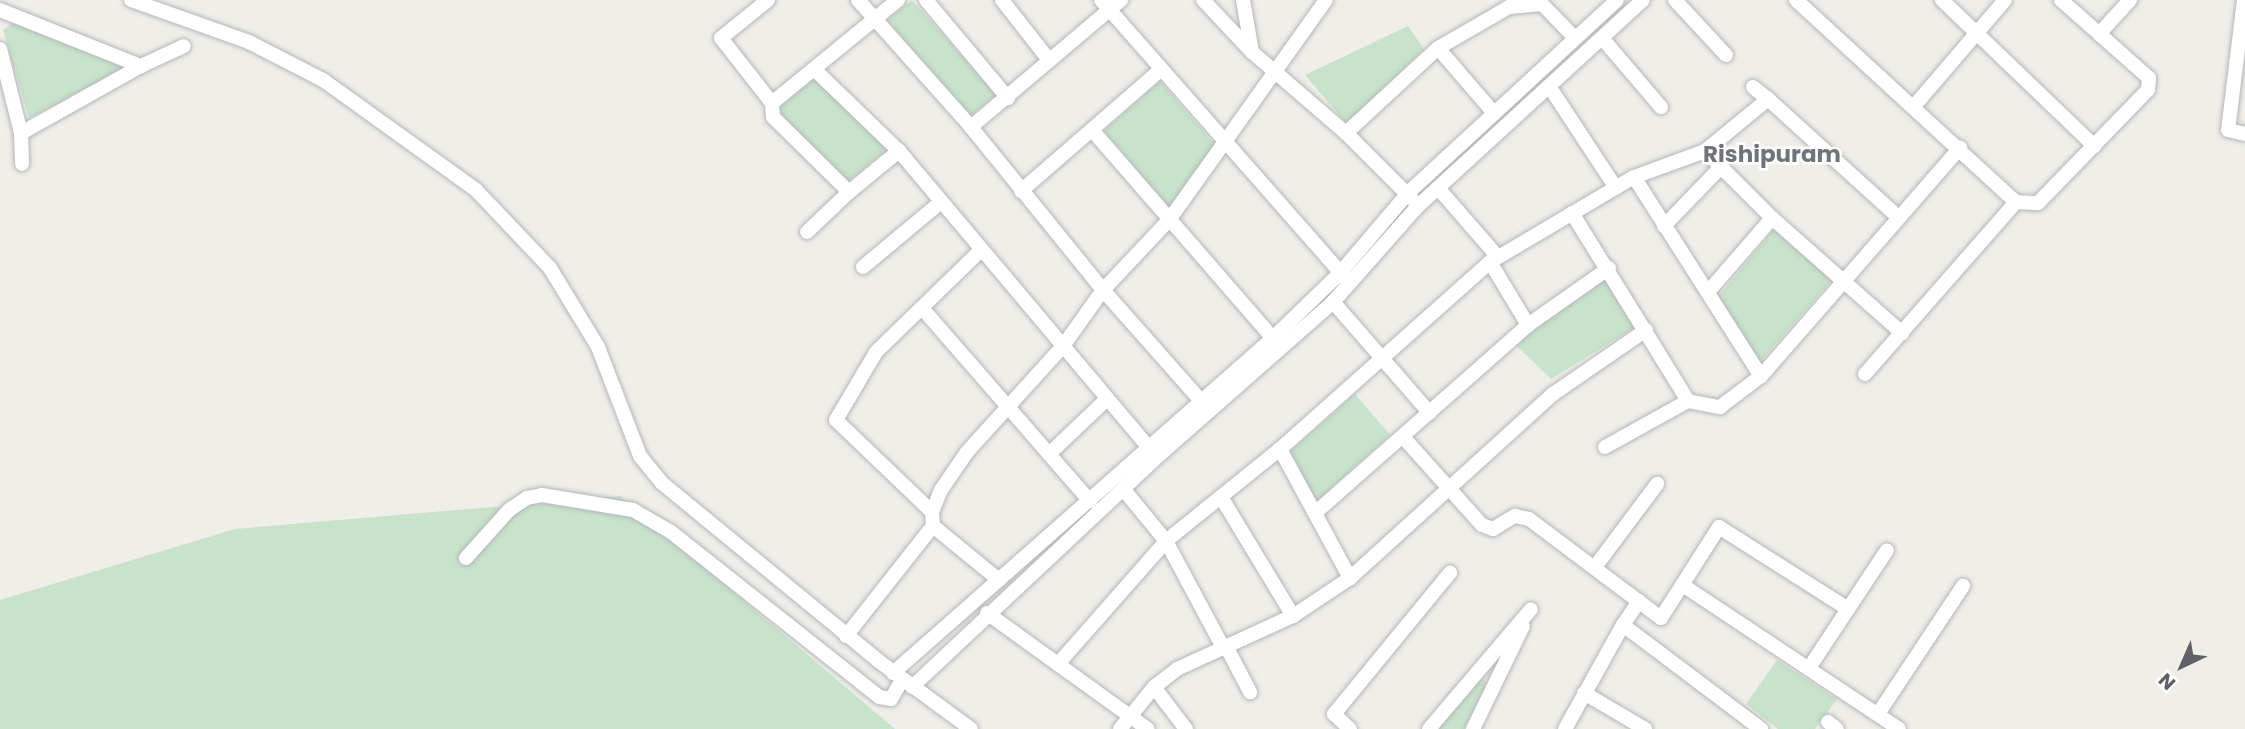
<!DOCTYPE html>
<html>
<head>
<meta charset="utf-8">
<style>
	body { margin:0 }
	#map { position:relative; width:2245px; height:729px; overflow:hidden; background:#efeee8; font-family:Poppins,sans-serif }
	div>[style] { position:absolute }
	.green>* { inset:0; background:#c7e3ca }
	.roads { filter:drop-shadow(0 0 2px #b4b6ba) drop-shadow(0 0 2px #b4b6ba) }
	.minor>* { height:14px; margin:-7px; padding:0 7px; transform-origin:7px; border-radius:7px; background:#fff }
	span { translate:-50% -50%; white-space:nowrap; text-align:center; line-height:1.15; -webkit-text-stroke:5px #fff; paint-order:stroke }
	.neighbourhood-label { font-size:23px; color:#707378; font-weight:700 }
	.north { position:absolute; left:2147px; top:631px; width:70px; height:70px; -webkit-text-stroke:5px #fff; paint-order:stroke; rotate:224deg; font-size:19px; font-weight:700; line-height:28px; text-align:center; color:#5f6166 }
	.north::after { content:''; display:block; margin:auto; width:24px; height:32px; background:#5f6166; clip-path:polygon(50% 0,100% 100%,50% 72%,0 100%) }
</style>
</head>
<body>
<div id="map">
	<div class="green">
		<i style="clip-path:polygon(912px 0,997px 95px,970px 116px,887px 20px)"></i>
		<i style="clip-path:polygon(14px 22px,122px 65px,121px 70px,29px 118px,3px 30px)"></i>
		<i style="clip-path:polygon(1408px 26px,1424px 49px,1347px 124px,1305px 75px)"></i>
		<i style="clip-path:polygon(815px 76px,888px 149px,846px 183px,777px 110px)"></i>
		<i style="clip-path:polygon(1160px 81px,1217px 147px,1169px 208px,1104px 131px)"></i>
		<i style="clip-path:polygon(1775px 228px,1833px 279px,1759px 363px,1718px 297px)"></i>
		<i style="clip-path:polygon(1605px 279px,1634px 328px,1551px 379px,1515px 344px)"></i>
		<i style="clip-path:polygon(1355px 394px,1390px 435px,1317px 501px,1288px 453px)"></i>
		<i style="clip-path:polygon(620px 496px,895px 729px,0 729px,0 600px,235px 529px)"></i>
		<i style="clip-path:polygon(1777px 660px,1837px 699px,1815px 729px,1778px 729px,1746px 704px)"></i>
		<i style="clip-path:polygon(1479px 677px,1489px 684px,1464px 729px,1436px 729px)"></i>
	</div>
	<div class="roads">
		<div class="minor">
			<i style="left:131px;top:0;width:125px;rotate:19.6deg"></i>
			<i style="left:249px;top:42px;width:83px;rotate:27.2deg"></i>
			<i style="left:323px;top:80px;width:188px;rotate:35.7deg"></i>
			<i style="left:476px;top:190px;width:108px;rotate:46.5deg"></i>
			<i style="left:550px;top:268px;width:92px;rotate:58.7deg"></i>
			<i style="left:598px;top:347px;width:117px;rotate:68.9deg"></i>
			<i style="left:640px;top:456px;width:35px;rotate:51deg"></i>
			<i style="left:662px;top:483px;width:282px;rotate:39.4deg"></i>
			<i style="left:880px;top:662px;width:113px;rotate:36.4deg"></i>
			<i style="left:768px;top:0;width:60px;rotate:141deg"></i>
			<i style="left:721px;top:38px;width:83px;rotate:51.9deg"></i>
			<i style="left:772px;top:103px;width:14px;rotate:86deg"></i>
			<i style="left:773px;top:117px;width:107px;rotate:44.6deg"></i>
			<i style="left:849px;top:192px;width:65px;rotate:-39.4deg"></i>
			<i style="left:858px;top:0;width:170px;rotate:48.3deg"></i>
			<i style="left:971px;top:127px;width:210px;rotate:51deg"></i>
			<i style="left:1103px;top:290px;width:149px;rotate:48.5deg"></i>
			<i style="left:926px;top:0;width:128px;rotate:50.1deg"></i>
			<i style="left:1002px;top:0;width:76px;rotate:51.9deg"></i>
			<i style="left:1101px;top:0;width:370px;rotate:48.7deg"></i>
			<i style="left:1203px;top:0;width:71px;rotate:46.7deg"></i>
			<i style="left:1252px;top:52px;width:124px;rotate:40.8deg"></i>
			<i style="left:1346px;top:133px;width:93px;rotate:45deg"></i>
			<i style="left:1243px;top:0;width:53px;rotate:80.2deg"></i>
			<i style="left:1675px;top:0;width:75px;rotate:47.2deg"></i>
			<i style="left:1796px;top:0;width:299px;rotate:42.6deg"></i>
			<i style="left:1942px;top:0;width:211px;rotate:43.8deg"></i>
			<i style="left:2244px;top:0;width:131px;rotate:97deg"></i>
			<i style="left:2228px;top:130px;width:17px;rotate:13deg"></i>
			<i style="left:0;top:10px;width:152px;rotate:21.7deg"></i>
			<i style="left:141px;top:66px;width:137px;rotate:150.8deg"></i>
			<i style="left:2099px;top:34px;width:46px;rotate:-47.6deg"></i>
			<i style="left:1602px;top:38px;width:91px;rotate:49.5deg"></i>
			<i style="left:1438px;top:48px;width:86px;rotate:49.3deg"></i>
			<i style="left:0;top:49px;width:87px;rotate:76deg"></i>
			<i style="left:21px;top:133px;width:31px;rotate:88deg"></i>
			<i style="left:141px;top:66px;width:47px;rotate:-24.9deg"></i>
			<i style="left:814px;top:69px;width:118px;rotate:44deg"></i>
			<i style="left:899px;top:151px;width:390px;rotate:49.9deg"></i>
			<i style="left:1549px;top:86px;width:122px;rotate:56.7deg"></i>
			<i style="left:1753px;top:87px;width:19px;rotate:39deg"></i>
			<i style="left:772px;top:103px;width:163px;rotate:-39.3deg"></i>
			<i style="left:1915px;top:105px;width:138px;rotate:-49.4deg"></i>
			<i style="left:971px;top:127px;width:197px;rotate:-40.3deg"></i>
			<i style="left:1092px;top:130px;width:276px;rotate:49deg"></i>
			<i style="left:1346px;top:133px;width:125px;rotate:-42.7deg"></i>
			<i style="left:1438px;top:48px;width:82px;rotate:-30deg"></i>
			<i style="left:1509px;top:7px;width:33px;rotate:-5deg"></i>
			<i style="left:1542px;top:4px;width:47px;rotate:45.9deg"></i>
			<i style="left:1705px;top:151px;width:95px;rotate:45deg"></i>
			<i style="left:1772px;top:218px;width:174px;rotate:41.5deg"></i>
			<i style="left:1634px;top:177px;width:236px;rotate:57.5deg"></i>
			<i style="left:1438px;top:188px;width:91px;rotate:49deg"></i>
			<i style="left:1021px;top:191px;width:184px;rotate:-41deg"></i>
			<i style="left:1572px;top:213px;width:221px;rotate:58.3deg"></i>
			<i style="left:1664px;top:226px;width:81px;rotate:-46deg"></i>
			<i style="left:807px;top:232px;width:58px;rotate:-43.6deg"></i>
			<i style="left:1490px;top:262px;width:74px;rotate:58.9deg"></i>
			<i style="left:863px;top:267px;width:102px;rotate:-39.8deg"></i>
			<i style="left:1708px;top:292px;width:98px;rotate:-49.1deg"></i>
			<i style="left:1333px;top:302px;width:147px;rotate:48.9deg"></i>
			<i style="left:922px;top:308px;width:256px;rotate:49deg"></i>
			<i style="left:1865px;top:374px;width:229px;rotate:-48.7deg"></i>
			<i style="left:2016px;top:202px;width:22px;rotate:3deg"></i>
			<i style="left:2038px;top:203px;width:158px;rotate:-45.8deg"></i>
			<i style="left:2148px;top:90px;width:12px;rotate:-85deg"></i>
			<i style="left:2149px;top:78px;width:118px;rotate:-138.4deg"></i>
			<i style="left:1403px;top:437px;width:118px;rotate:48.1deg"></i>
			<i style="left:1482px;top:525px;width:12px;rotate:20deg"></i>
			<i style="left:1493px;top:529px;width:26px;rotate:-31deg"></i>
			<i style="left:1515px;top:516px;width:14px;rotate:12deg"></i>
			<i style="left:1529px;top:519px;width:165px;rotate:36.9deg"></i>
			<i style="left:1661px;top:618px;width:108px;rotate:-57.5deg"></i>
			<i style="left:1719px;top:527px;width:153px;rotate:32.4deg"></i>
			<i style="left:1605px;top:447px;width:95px;rotate:-29deg"></i>
			<i style="left:1688px;top:401px;width:33px;rotate:11deg"></i>
			<i style="left:1720px;top:407px;width:51px;rotate:-37.1deg"></i>
			<i style="left:1761px;top:376px;width:303px;rotate:-48.9deg"></i>
			<i style="left:1280px;top:449px;width:147px;rotate:61.5deg"></i>
			<i style="left:1049px;top:454px;width:80px;rotate:-43.5deg"></i>
			<i style="left:1124px;top:490px;width:66px;rotate:50.5deg"></i>
			<i style="left:1166px;top:541px;width:123px;rotate:61.8deg"></i>
			<i style="left:1221px;top:497px;width:139px;rotate:58.8deg"></i>
			<i style="left:932px;top:512px;width:133px;rotate:-136.2deg"></i>
			<i style="left:836px;top:420px;width:79px;rotate:-59.5deg"></i>
			<i style="left:876px;top:352px;width:145px;rotate:-44.2deg"></i>
			<i style="left:1315px;top:513px;width:284px;rotate:-41.4deg"></i>
			<i style="left:1528px;top:325px;width:99px;rotate:-35.1deg"></i>
			<i style="left:933px;top:526px;width:14px;rotate:-94deg"></i>
			<i style="left:932px;top:512px;width:24px;rotate:-68deg"></i>
			<i style="left:941px;top:490px;width:46px;rotate:-55.6deg"></i>
			<i style="left:967px;top:452px;width:143px;rotate:-47.8deg"></i>
			<i style="left:1063px;top:346px;width:69px;rotate:-54.5deg"></i>
			<i style="left:1103px;top:290px;width:96px;rotate:-46.7deg"></i>
			<i style="left:1169px;top:220px;width:270px;rotate:-54.5deg"></i>
			<i style="left:466px;top:558px;width:64px;rotate:-48.1deg"></i>
			<i style="left:509px;top:510px;width:22px;rotate:-34deg"></i>
			<i style="left:527px;top:498px;width:15px;rotate:-11deg"></i>
			<i style="left:542px;top:495px;width:92px;rotate:9.4deg"></i>
			<i style="left:633px;top:510px;width:44px;rotate:30.1deg"></i>
			<i style="left:671px;top:532px;width:265px;rotate:38.4deg"></i>
			<i style="left:879px;top:697px;width:12px;rotate:9deg"></i>
			<i style="left:891px;top:699px;width:22px;rotate:-60deg"></i>
			<i style="left:1595px;top:567px;width:104px;rotate:-53.2deg"></i>
			<i style="left:1684px;top:586px;width:258px;rotate:33.6deg"></i>
			<i style="left:987px;top:613px;width:198px;rotate:35.8deg"></i>
			<i style="left:1623px;top:625px;width:29px;rotate:-56deg"></i>
			<i style="left:846px;top:636px;width:140px;rotate:-51.7deg"></i>
			<i style="left:933px;top:526px;width:85px;rotate:39.3deg"></i>
			<i style="left:1227px;top:648px;width:50px;rotate:62.4deg"></i>
			<i style="left:1058px;top:664px;width:164px;rotate:-48.7deg"></i>
			<i style="left:1166px;top:541px;width:146px;rotate:-38.9deg"></i>
			<i style="left:1280px;top:449px;width:281px;rotate:-41.7deg"></i>
			<i style="left:1490px;top:262px;width:167px;rotate:-30.6deg"></i>
			<i style="left:1634px;top:177px;width:76px;rotate:-20.1deg"></i>
			<i style="left:1705px;top:151px;width:82px;rotate:-39.5deg"></i>
			<i style="left:1768px;top:99px;width:176px;rotate:42.2deg"></i>
			<i style="left:1809px;top:668px;width:141px;rotate:-56.5deg"></i>
			<i style="left:893px;top:673px;width:507px;rotate:-41.4deg"></i>
			<i style="left:1273px;top:338px;width:93px;rotate:-44.1deg"></i>
			<i style="left:1340px;top:273px;width:105px;rotate:-49.6deg"></i>
			<i style="left:1408px;top:193px;width:284px;rotate:-42.7deg"></i>
			<i style="left:912px;top:687px;width:337px;rotate:-43.2deg"></i>
			<i style="left:1158px;top:456px;width:233px;rotate:-41.3deg"></i>
			<i style="left:1333px;top:302px;width:128px;rotate:-48.5deg"></i>
			<i style="left:1418px;top:206px;width:305px;rotate:-42.5deg"></i>
			<i style="left:1154px;top:687px;width:53px;rotate:52.7deg"></i>
			<i style="left:1584px;top:693px;width:71px;rotate:30.5deg"></i>
			<i style="left:1878px;top:714px;width:154px;rotate:-56.4deg"></i>
			<i style="left:1828px;top:722px;width:11px;rotate:38deg"></i>
			<i style="left:1120px;top:729px;width:54px;rotate:-51deg"></i>
			<i style="left:1154px;top:687px;width:29px;rotate:-38deg"></i>
			<i style="left:1177px;top:669px;width:128px;rotate:-24.6deg"></i>
			<i style="left:1293px;top:616px;width:69px;rotate:-33.7deg"></i>
			<i style="left:1350px;top:578px;width:274px;rotate:-42.2deg"></i>
			<i style="left:1553px;top:394px;width:113px;rotate:-34.5deg"></i>
			<i style="left:1350px;top:729px;width:22px;rotate:-137deg"></i>
			<i style="left:1334px;top:714px;width:183px;rotate:-50.6deg"></i>
			<i style="left:1429px;top:729px;width:157px;rotate:-49.6deg"></i>
			<i style="left:1473px;top:729px;width:114px;rotate:-64.1deg"></i>
			<i style="left:1565px;top:729px;width:119px;rotate:-60.9deg"></i>
			<i style="left:1623px;top:625px;width:173px;rotate:37deg"></i>
		</div>
	</div>
	<div class="neighbourhood-label">
		<span style="left:1772px;top:154px">Rishipuram</span>
	</div>
	<div class="north">N</div>
</div>
</body>
</html>
